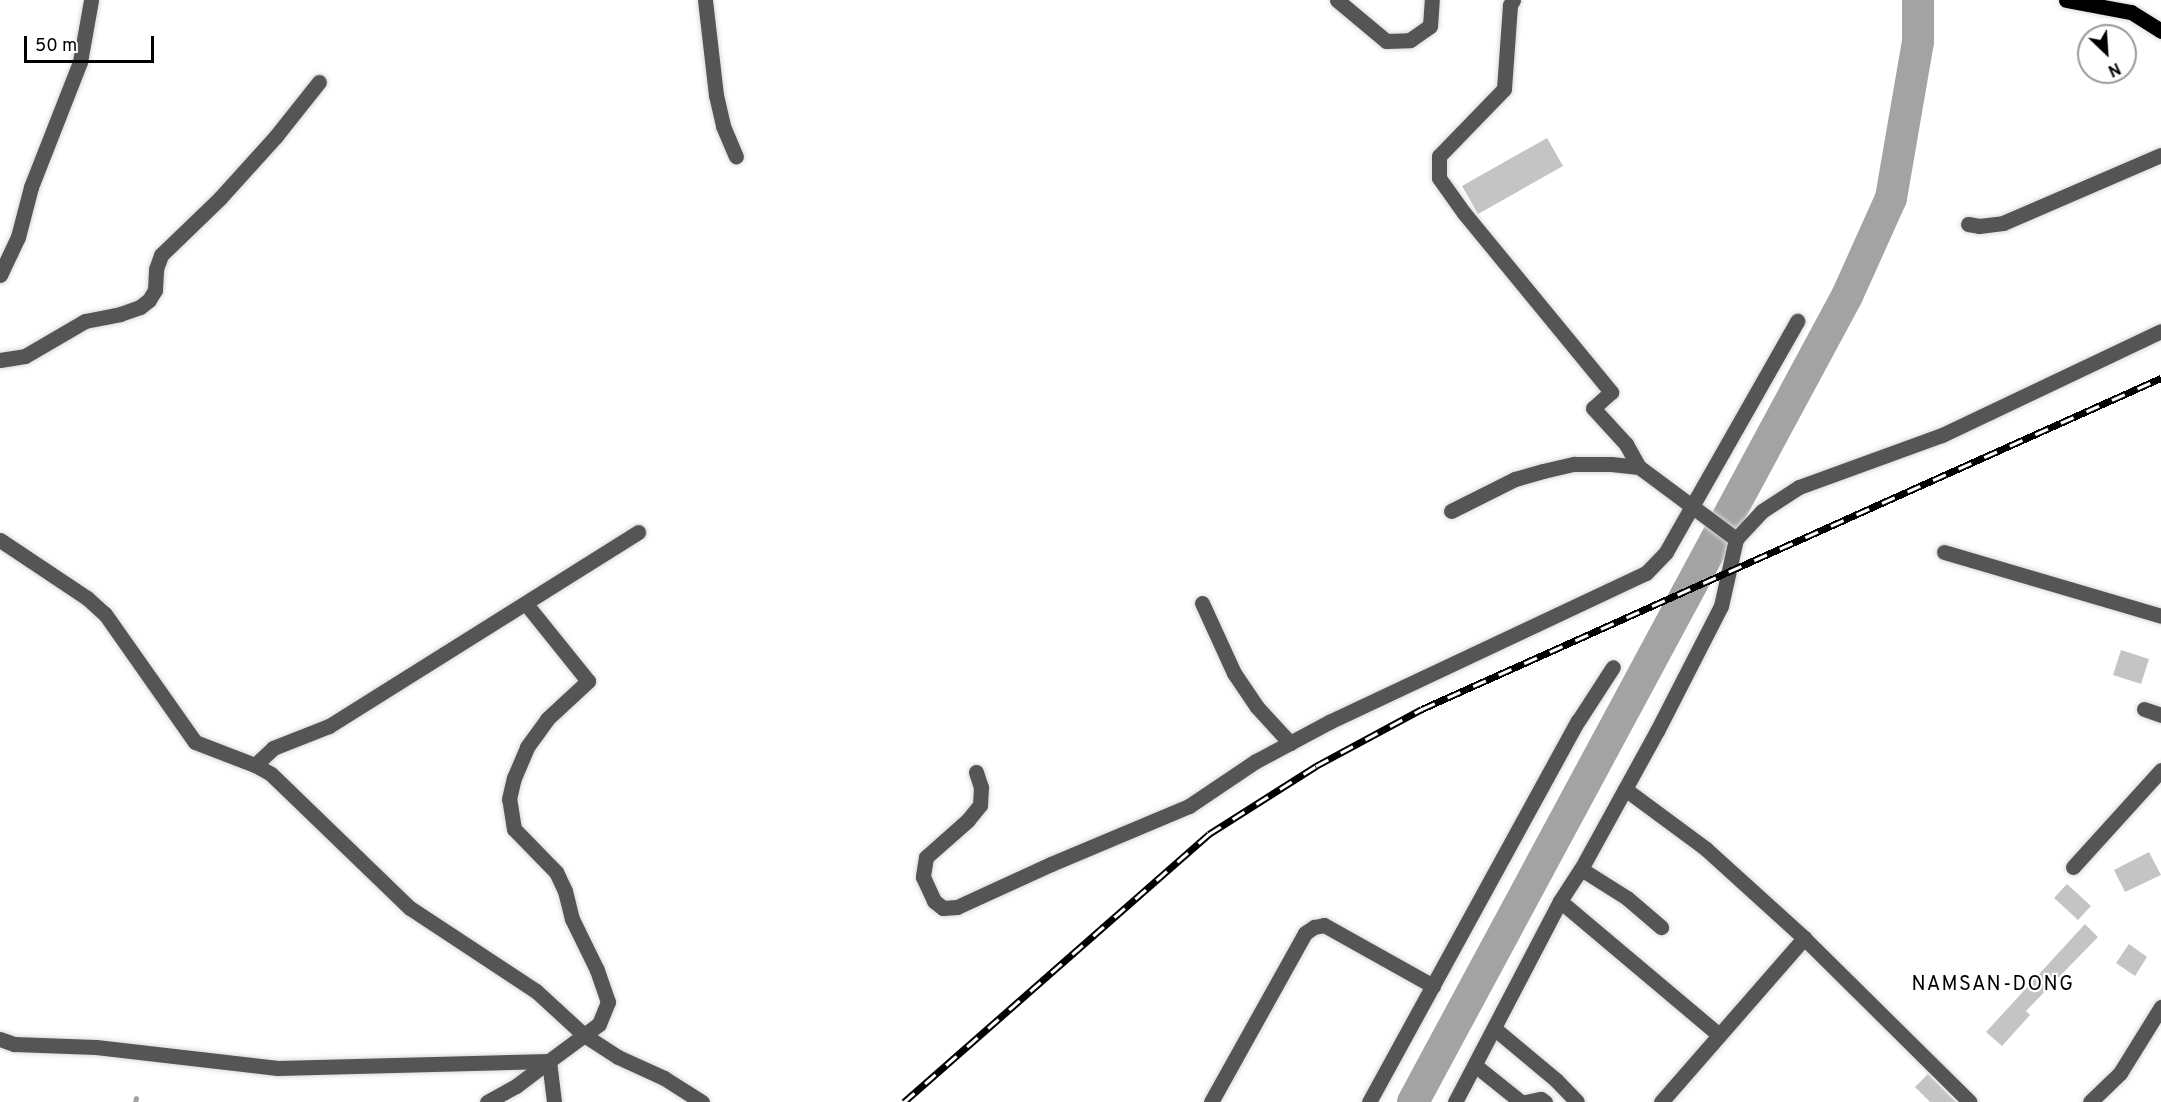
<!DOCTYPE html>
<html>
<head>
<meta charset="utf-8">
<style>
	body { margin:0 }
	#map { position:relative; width:2161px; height:1102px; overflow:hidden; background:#fff; font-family:Overpass,sans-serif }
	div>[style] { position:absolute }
	.stream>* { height:5px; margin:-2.5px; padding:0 2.5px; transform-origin:2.5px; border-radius:2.5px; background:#a3a3a3 }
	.river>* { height:32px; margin:-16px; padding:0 16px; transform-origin:16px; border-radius:16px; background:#a3a3a3 }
	.building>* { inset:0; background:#c4c4c4 }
	.roads { filter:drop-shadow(0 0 2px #dbdbdb) drop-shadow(0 0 2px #dbdbdb) }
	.minor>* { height:15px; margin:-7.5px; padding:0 7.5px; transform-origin:7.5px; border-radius:7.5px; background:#555 }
	.major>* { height:15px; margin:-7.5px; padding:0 7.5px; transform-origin:7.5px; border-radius:7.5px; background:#000 }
	.rail>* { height:7px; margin-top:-3.5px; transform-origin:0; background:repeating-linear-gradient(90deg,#fff 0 14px,#000 0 28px); box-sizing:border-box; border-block:2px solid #000 }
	span { translate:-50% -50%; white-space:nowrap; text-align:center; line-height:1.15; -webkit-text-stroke:4.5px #fff; paint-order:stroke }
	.quarter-label { font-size:20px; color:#000; letter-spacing:1.5px }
	.north { position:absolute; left:2077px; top:24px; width:60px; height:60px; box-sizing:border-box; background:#fff; border:2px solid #999; border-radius:50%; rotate:155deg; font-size:16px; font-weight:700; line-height:24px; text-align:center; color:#000 }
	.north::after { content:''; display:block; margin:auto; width:21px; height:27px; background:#000; clip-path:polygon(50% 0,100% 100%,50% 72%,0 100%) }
	.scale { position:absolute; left:24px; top:36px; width:130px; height:27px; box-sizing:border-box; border:3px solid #000; border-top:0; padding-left:8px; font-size:18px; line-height:21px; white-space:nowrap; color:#000; -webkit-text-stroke:4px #fff; paint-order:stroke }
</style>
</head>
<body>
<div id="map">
	<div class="stream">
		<i style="left:135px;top:1102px;width:4px;rotate:-76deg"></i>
	</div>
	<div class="river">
		<i style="left:1413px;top:1102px;width:915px;rotate:-61.7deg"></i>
		<i style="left:1847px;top:296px;width:107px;rotate:-65.8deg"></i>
		<i style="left:1891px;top:198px;width:158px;rotate:-80.2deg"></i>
		<i style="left:1918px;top:42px;width:42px;rotate:-90deg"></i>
	</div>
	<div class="building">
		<i style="clip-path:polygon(1547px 138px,1563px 166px,1478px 214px,1462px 186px)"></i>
		<i style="clip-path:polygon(2121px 650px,2149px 659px,2141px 684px,2113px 675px)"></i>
		<i style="clip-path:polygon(2149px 852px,2161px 875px,2125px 892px,2114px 870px)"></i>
		<i style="clip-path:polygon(2067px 884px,2091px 906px,2078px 920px,2054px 898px)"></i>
		<i style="clip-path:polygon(2085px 924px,2098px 937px,2026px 1011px,2030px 1015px,2002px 1046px,1986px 1032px)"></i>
		<i style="clip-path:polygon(2129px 944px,2147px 957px,2135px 976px,2116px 963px)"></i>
		<i style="clip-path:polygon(1928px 1074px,1956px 1102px,1930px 1102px,1915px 1087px)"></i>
	</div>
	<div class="roads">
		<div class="minor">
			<i style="left:705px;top:0;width:96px;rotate:83.4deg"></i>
			<i style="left:716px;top:95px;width:32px;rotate:77deg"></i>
			<i style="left:723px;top:126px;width:33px;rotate:67deg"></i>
			<i style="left:1337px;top:0;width:64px;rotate:39.9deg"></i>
			<i style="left:1386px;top:41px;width:24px;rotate:-2deg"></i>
			<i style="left:1410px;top:40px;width:24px;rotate:-35deg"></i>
			<i style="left:1430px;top:26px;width:26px;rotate:-86deg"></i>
			<i style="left:1513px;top:0;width:6px;rotate:121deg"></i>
			<i style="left:1510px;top:5px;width:84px;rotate:94.1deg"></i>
			<i style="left:1504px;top:89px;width:93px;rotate:134.1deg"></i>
			<i style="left:1439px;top:156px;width:22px;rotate:90deg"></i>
			<i style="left:1439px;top:178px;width:43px;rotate:54.5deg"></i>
			<i style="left:1464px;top:213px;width:232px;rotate:50.6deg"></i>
			<i style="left:1611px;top:392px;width:24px;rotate:138deg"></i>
			<i style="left:1593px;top:408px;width:49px;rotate:47.5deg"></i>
			<i style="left:1626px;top:444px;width:26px;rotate:61deg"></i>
			<i style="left:1968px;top:224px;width:11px;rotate:10deg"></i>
			<i style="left:1979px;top:226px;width:24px;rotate:-7deg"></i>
			<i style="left:2003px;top:223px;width:172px;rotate:-23.3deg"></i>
			<i style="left:0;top:275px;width:42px;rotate:-64.7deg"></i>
			<i style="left:18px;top:237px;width:52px;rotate:-75.4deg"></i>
			<i style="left:31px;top:187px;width:134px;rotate:-68.6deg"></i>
			<i style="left:80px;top:62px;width:63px;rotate:-79.9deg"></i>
			<i style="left:0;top:360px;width:25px;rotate:-9deg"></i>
			<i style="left:25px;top:356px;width:69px;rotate:-30.3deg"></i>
			<i style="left:85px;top:321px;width:36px;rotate:-11deg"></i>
			<i style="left:120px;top:314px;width:21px;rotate:-19deg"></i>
			<i style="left:140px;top:307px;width:11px;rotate:-38deg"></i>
			<i style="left:149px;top:300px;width:12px;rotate:-59deg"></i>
			<i style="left:155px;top:290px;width:21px;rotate:-87deg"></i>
			<i style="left:156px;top:269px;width:15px;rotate:-70deg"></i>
			<i style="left:161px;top:255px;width:82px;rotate:-44deg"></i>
			<i style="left:220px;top:198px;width:84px;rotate:-47.9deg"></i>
			<i style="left:276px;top:136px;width:69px;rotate:-51.5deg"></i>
			<i style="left:1451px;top:511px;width:72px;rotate:-26.6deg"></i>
			<i style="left:1515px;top:479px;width:29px;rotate:-16deg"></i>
			<i style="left:1543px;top:471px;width:32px;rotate:-13deg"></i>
			<i style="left:1574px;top:464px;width:37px"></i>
			<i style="left:1611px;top:464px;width:28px;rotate:6deg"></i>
			<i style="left:1639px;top:467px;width:121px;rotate:36.6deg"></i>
			<i style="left:0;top:540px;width:105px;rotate:33.7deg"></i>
			<i style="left:87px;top:598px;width:24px;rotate:42deg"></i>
			<i style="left:105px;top:614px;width:156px;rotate:54.9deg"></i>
			<i style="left:195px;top:742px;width:64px;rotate:21deg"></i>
			<i style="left:255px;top:765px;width:18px;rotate:29deg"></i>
			<i style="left:271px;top:774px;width:193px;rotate:44deg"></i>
			<i style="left:410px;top:908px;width:151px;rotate:33.4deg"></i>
			<i style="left:536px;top:991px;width:65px;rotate:42.5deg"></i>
			<i style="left:584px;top:1035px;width:40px;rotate:32.9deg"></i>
			<i style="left:618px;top:1057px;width:51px;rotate:24.5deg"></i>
			<i style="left:664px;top:1078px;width:45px;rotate:32.3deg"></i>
			<i style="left:1944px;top:552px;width:226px;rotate:16.4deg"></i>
			<i style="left:1202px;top:603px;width:77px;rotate:65.4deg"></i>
			<i style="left:1234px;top:673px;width:41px;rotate:55.9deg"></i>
			<i style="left:1257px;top:707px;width:49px;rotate:47.5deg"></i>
			<i style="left:2144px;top:709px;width:18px;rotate:19deg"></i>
			<i style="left:255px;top:765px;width:25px;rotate:-43deg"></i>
			<i style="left:273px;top:748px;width:60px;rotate:-21.4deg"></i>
			<i style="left:329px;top:726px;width:365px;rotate:-32.1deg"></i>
			<i style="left:976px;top:772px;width:16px;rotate:72deg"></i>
			<i style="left:981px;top:787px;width:18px;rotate:93deg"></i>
			<i style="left:980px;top:805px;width:19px;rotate:129deg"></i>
			<i style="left:968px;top:820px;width:56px;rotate:138.6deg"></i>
			<i style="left:926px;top:857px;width:20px;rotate:99deg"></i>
			<i style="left:923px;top:877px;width:26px;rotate:65deg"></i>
			<i style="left:934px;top:901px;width:11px;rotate:38deg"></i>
			<i style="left:943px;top:908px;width:14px;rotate:-4deg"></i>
			<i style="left:957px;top:907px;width:103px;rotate:-24.6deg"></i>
			<i style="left:1051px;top:864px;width:150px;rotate:-22.8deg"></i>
			<i style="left:1189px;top:806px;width:81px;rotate:-33.9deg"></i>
			<i style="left:1256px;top:761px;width:83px;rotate:-28.1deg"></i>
			<i style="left:1329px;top:722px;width:350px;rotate:-25.2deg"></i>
			<i style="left:1646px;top:573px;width:29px;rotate:-46deg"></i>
			<i style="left:1666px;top:552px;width:266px;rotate:-60.4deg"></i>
			<i style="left:1625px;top:789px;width:101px;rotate:36.5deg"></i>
			<i style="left:1706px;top:849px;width:132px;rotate:42.2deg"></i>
			<i style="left:1804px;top:938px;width:233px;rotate:44.7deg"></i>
			<i style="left:2073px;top:867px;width:131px;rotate:-47.8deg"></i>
			<i style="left:1581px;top:869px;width:54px;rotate:32.2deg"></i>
			<i style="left:1627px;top:898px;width:45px;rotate:40.5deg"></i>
			<i style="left:1560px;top:901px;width:208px;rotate:40.1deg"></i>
			<i style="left:1495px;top:1029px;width:80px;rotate:39.9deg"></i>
			<i style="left:1556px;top:1080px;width:30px;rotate:46deg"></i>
			<i style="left:0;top:1039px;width:15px;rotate:20deg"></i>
			<i style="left:14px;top:1044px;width:82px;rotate:2.1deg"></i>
			<i style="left:96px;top:1047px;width:183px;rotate:6.6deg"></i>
			<i style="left:278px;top:1068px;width:271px;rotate:-1.5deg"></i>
			<i style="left:549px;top:1061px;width:62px;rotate:-36.5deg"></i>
			<i style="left:599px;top:1024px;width:24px;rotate:-68deg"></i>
			<i style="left:608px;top:1002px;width:34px;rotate:-109deg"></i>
			<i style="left:597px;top:970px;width:57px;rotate:-116.1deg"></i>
			<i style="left:572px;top:919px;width:29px;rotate:-104deg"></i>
			<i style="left:565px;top:891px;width:21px;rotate:-115deg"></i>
			<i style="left:556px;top:872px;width:60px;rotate:-134.3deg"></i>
			<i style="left:514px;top:829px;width:30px;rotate:-99deg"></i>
			<i style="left:509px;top:799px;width:22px;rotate:-77deg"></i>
			<i style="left:514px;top:778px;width:34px;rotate:-67deg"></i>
			<i style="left:527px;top:747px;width:34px;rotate:-54deg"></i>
			<i style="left:547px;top:719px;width:56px;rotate:-42.8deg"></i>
			<i style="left:588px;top:681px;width:99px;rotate:-128.8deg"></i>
			<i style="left:549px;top:1061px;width:41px;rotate:83deg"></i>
			<i style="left:1476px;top:1066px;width:58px;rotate:38.7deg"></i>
			<i style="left:487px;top:1102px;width:33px;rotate:-29deg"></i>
			<i style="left:516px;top:1086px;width:41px;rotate:-37.1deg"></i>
			<i style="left:1211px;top:1102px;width:193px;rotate:-60.9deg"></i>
			<i style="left:1305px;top:933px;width:11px;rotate:-34deg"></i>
			<i style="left:1314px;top:927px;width:10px;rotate:-11deg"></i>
			<i style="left:1324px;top:925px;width:125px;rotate:29.2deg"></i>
			<i style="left:1369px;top:1102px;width:435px;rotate:-61.3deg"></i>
			<i style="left:1578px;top:721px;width:64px;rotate:-57.1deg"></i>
			<i style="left:1455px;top:1102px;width:227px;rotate:-62.4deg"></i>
			<i style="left:1560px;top:901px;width:38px;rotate:-57deg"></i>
			<i style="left:1581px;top:869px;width:158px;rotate:-61.2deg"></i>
			<i style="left:1657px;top:731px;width:140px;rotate:-62.9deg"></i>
			<i style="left:1721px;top:606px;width:69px;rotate:-77.4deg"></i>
			<i style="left:1736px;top:539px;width:38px;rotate:-47deg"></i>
			<i style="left:1762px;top:511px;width:44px;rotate:-33deg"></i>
			<i style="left:1799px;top:487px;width:152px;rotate:-20deg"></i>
			<i style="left:1942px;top:435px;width:242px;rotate:-25.4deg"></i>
			<i style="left:1525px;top:1102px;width:16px;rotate:-11deg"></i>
			<i style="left:1541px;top:1099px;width:5px;rotate:37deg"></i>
			<i style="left:1661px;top:1102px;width:218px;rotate:-48.9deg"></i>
			<i style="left:2090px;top:1102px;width:42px;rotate:-44deg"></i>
			<i style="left:2120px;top:1073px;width:78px;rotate:-58.2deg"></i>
		</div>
		<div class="major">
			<i style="left:2066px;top:0;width:66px;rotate:10.5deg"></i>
			<i style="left:2131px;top:12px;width:36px;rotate:32deg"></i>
		</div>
	</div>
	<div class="rail">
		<i style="left:904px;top:1102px;width:406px;rotate:-41.3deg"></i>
		<i style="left:1209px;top:834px;width:127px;rotate:-32.4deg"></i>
		<i style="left:1316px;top:766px;width:120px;rotate:-28.3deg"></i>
		<i style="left:1422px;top:709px;width:810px;rotate:-24.13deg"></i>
	</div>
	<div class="quarter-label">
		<span style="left:1993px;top:985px">NAMSAN-DONG</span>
	</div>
	<div class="north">N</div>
	<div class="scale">50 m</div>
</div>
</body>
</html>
